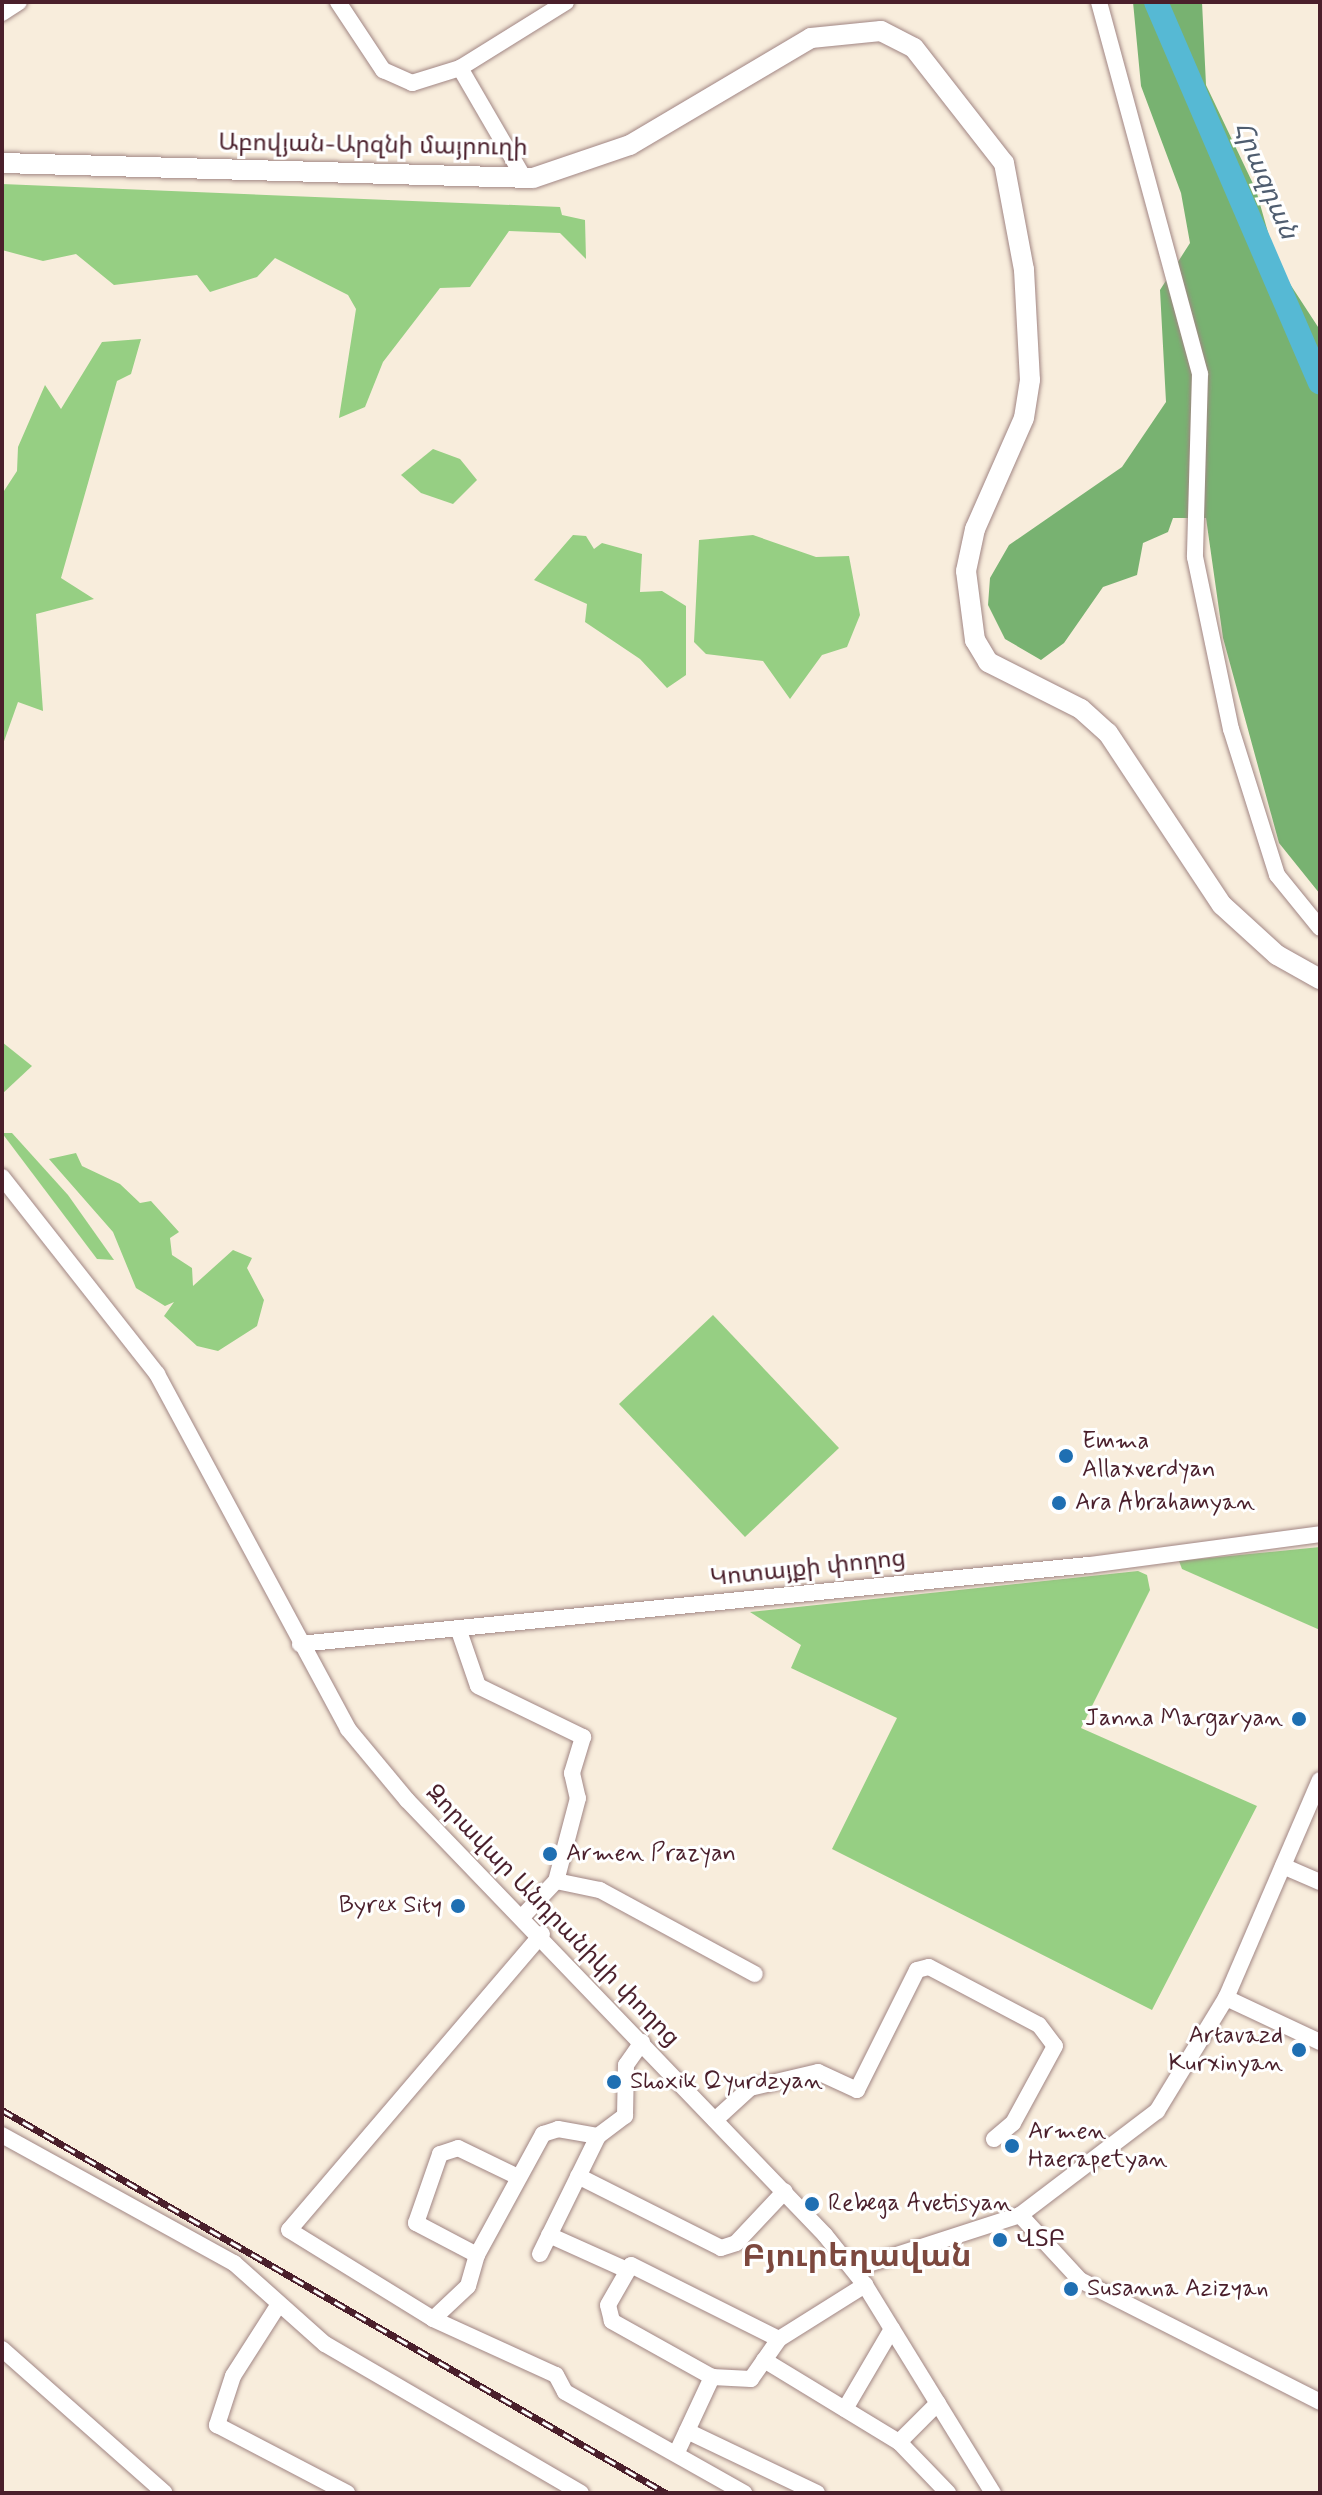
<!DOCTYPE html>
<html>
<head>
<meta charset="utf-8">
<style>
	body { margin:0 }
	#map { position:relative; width:1322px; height:2495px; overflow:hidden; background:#f8eddc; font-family:Mynerve,"Noto Sans Armenian",sans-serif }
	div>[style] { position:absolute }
	.green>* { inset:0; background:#96cf83 }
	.forest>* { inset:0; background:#78b271 }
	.river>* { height:24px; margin:-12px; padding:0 12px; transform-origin:12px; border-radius:12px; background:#56b9d4 }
	.roads { filter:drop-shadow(0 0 2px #a18684) drop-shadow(0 0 2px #a18684) }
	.minor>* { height:16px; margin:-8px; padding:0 8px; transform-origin:8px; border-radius:8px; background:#fff }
	.major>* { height:20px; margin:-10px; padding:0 10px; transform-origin:10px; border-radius:10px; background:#fff }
	.rail>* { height:7px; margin-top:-3.5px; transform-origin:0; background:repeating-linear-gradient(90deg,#fff 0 12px,#4a1f2b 0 24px); box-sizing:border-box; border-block:2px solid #4a1f2b }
	.dots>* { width:22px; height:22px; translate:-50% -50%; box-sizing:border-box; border:4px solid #fff; border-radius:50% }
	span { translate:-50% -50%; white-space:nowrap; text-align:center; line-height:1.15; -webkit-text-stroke:6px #fff; paint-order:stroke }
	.street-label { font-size:24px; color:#4a1f2b }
	.poi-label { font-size:24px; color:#4a1f2b }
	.left { translate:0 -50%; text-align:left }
	.right { translate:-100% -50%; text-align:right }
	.water-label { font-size:26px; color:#4f5d6f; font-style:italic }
	.district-label { font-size:32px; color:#7d483e; font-weight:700 }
	.frame { position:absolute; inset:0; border:4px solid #4a1f2b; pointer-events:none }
</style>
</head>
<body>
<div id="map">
	<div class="green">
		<i style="clip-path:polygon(2px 184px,560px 207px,562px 215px,585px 220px,586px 259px,560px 233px,509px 231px,470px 287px,440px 288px,383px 362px,365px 407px,339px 418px,356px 309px,348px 295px,275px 258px,257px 277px,210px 292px,197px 275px,114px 285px,76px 254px,43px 261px,2px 250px)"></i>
		<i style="clip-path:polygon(141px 339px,131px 374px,117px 381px,61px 578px,94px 599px,36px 614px,43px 711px,18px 702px,2px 747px,2px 494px,17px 471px,18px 447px,45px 385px,61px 409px,102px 342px)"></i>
		<i style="clip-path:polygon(433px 449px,460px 459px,477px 480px,453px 504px,421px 493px,401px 475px)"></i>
		<i style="clip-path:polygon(573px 535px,586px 536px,594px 549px,602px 543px,642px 554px,640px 592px,662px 591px,686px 606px,686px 675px,667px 688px,640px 659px,585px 622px,587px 604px,534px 580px)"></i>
		<i style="clip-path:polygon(753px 535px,816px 557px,849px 556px,860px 615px,847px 647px,822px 655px,790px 699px,763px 661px,706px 654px,694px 642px,699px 540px)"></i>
		<i style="clip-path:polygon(2px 1042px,32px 1066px,2px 1094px)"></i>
		<i style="clip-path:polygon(2px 1133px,12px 1133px,68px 1195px,114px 1260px,97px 1259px)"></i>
		<i style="clip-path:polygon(76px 1153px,82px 1166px,120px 1184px,140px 1203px,151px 1201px,179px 1232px,170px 1238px,172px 1255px,192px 1268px,193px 1286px,233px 1250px,252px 1258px,247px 1268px,264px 1300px,257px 1326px,218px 1351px,197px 1346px,164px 1316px,174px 1302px,165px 1306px,136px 1288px,113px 1232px,49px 1159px)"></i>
		<i style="clip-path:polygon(713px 1315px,839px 1448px,745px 1537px,619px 1404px)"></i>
		<i style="clip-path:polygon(1320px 1547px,1320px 1630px,1182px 1569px,1179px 1561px)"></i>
		<i style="clip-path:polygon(1138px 1571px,1147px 1575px,1150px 1590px,1081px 1728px,1257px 1806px,1152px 2010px,832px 1849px,897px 1718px,791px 1668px,801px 1645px,750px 1612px)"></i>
	</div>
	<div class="forest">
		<i style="clip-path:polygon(1133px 2px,1202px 2px,1206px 85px,1256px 190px,1277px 264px,1320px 330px,1320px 894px,1279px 843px,1223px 638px,1206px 518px,1173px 518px,1168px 532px,1143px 543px,1137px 575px,1103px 587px,1064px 643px,1041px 660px,1005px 639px,988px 605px,990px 578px,1009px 545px,1122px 467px,1166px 402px,1160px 290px,1190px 243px,1181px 193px,1141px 86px)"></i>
	</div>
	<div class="river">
		<i style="left:1156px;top:2px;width:414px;rotate:66.7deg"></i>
	</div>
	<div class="roads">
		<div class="minor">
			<i style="left:338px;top:2px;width:82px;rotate:56.5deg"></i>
			<i style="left:383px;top:70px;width:32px;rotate:24deg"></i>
			<i style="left:412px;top:83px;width:50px;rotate:-17.4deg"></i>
			<i style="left:460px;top:68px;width:125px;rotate:-31.9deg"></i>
			<i style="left:1099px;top:2px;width:385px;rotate:74.8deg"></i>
			<i style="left:1200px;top:374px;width:183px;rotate:91.6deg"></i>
			<i style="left:1195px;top:557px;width:176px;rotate:78.2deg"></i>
			<i style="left:1231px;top:729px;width:153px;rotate:72.5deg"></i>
			<i style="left:1277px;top:875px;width:68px;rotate:50.9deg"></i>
			<i style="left:2px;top:13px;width:20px;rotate:-33deg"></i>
			<i style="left:460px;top:68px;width:127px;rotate:59.8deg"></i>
			<i style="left:2px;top:1177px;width:251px;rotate:51.8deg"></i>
			<i style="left:157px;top:1374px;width:403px;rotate:61.7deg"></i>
			<i style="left:348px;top:1729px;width:92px;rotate:50.3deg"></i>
			<i style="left:407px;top:1800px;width:603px;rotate:46.14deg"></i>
			<i style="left:825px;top:2235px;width:64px;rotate:51.3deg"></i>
			<i style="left:865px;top:2285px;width:244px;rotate:58.4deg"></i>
			<i style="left:458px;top:1628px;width:61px;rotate:71deg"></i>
			<i style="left:478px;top:1686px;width:117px;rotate:25.9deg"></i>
			<i style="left:583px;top:1737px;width:38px;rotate:107deg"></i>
			<i style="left:572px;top:1773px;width:26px;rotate:77deg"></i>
			<i style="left:578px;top:1798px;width:86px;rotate:104.8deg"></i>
			<i style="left:300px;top:1644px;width:793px;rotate:-5.72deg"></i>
			<i style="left:1089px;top:1565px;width:233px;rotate:-7.6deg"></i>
			<i style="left:1283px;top:1866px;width:40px;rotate:23.4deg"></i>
			<i style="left:523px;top:1916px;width:48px;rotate:-46.7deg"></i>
			<i style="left:556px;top:1881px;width:45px;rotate:11.6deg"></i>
			<i style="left:600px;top:1890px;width:176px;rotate:28.5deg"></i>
			<i style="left:542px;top:1934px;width:389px;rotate:130.5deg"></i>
			<i style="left:289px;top:2230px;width:169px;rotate:31.7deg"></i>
			<i style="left:433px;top:2319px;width:135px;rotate:24.5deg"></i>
			<i style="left:556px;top:2375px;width:19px;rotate:62deg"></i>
			<i style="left:565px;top:2392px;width:206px;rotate:29.4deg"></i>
			<i style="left:1226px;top:1998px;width:104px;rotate:25.1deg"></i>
			<i style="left:715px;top:2120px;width:47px;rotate:-42.4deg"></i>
			<i style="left:750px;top:2088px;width:70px;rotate:-13.2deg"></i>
			<i style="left:818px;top:2072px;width:43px;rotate:24.8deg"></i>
			<i style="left:857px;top:2090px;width:134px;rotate:-63.4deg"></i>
			<i style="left:917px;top:1970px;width:12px;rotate:-14deg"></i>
			<i style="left:929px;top:1967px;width:124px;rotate:27.8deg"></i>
			<i style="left:1039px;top:2025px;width:26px;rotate:53deg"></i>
			<i style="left:1055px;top:2046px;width:88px;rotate:118.6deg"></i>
			<i style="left:1013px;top:2123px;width:25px;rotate:140deg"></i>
			<i style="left:2px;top:2135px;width:265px;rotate:28.9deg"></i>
			<i style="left:234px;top:2263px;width:122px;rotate:41.7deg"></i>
			<i style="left:325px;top:2344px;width:296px;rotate:30.2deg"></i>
			<i style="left:578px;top:2176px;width:160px;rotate:26.7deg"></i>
			<i style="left:721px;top:2248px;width:16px;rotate:-18deg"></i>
			<i style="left:736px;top:2243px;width:71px;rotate:-46.7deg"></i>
			<i style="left:1020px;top:2215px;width:88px;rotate:47.3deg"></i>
			<i style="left:1080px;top:2280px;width:269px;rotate:26.9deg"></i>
			<i style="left:549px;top:2235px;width:85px;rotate:24.2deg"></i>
			<i style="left:540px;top:2254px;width:131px;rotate:-63.8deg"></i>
			<i style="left:598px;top:2136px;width:34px;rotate:-37deg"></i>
			<i style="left:625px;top:2116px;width:51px;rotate:-88.9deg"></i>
			<i style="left:626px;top:2065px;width:28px;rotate:-55deg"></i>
			<i style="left:477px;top:2255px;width:69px;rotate:-152.3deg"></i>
			<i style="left:416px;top:2223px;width:73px;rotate:-70.8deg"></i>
			<i style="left:440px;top:2154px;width:19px;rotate:-18deg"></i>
			<i style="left:458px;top:2148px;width:67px;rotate:25.8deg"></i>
			<i style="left:853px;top:2269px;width:176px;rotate:-17.9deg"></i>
			<i style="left:1020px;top:2215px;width:172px;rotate:-37.2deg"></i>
			<i style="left:1157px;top:2111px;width:132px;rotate:-58.6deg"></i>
			<i style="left:1226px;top:1998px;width:237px;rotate:-66.7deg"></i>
			<i style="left:279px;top:2304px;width:85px;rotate:122.6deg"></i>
			<i style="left:233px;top:2376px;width:52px;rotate:108.1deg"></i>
			<i style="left:217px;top:2425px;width:147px;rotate:27.6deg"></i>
			<i style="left:433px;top:2319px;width:48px;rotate:-43.3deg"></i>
			<i style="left:468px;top:2286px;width:32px;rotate:-74deg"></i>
			<i style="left:477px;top:2255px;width:138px;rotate:-61.4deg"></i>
			<i style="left:543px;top:2134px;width:16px;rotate:-18deg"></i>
			<i style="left:558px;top:2129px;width:41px;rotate:9.9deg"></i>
			<i style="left:2px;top:2349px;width:217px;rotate:41.5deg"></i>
			<i style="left:764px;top:2360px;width:158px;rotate:31.3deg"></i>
			<i style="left:899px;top:2442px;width:71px;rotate:46.1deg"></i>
			<i style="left:712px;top:2377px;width:115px;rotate:-150.8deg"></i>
			<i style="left:612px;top:2321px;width:16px;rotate:-104deg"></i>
			<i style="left:608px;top:2305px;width:46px;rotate:-60.1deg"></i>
			<i style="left:631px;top:2265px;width:165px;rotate:26.6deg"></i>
			<i style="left:845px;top:2409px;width:93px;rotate:-59.6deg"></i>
			<i style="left:687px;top:2431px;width:144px;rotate:25.5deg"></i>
			<i style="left:899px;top:2442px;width:55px;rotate:-45deg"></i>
			<i style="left:678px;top:2450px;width:81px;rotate:-65deg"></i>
			<i style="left:712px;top:2377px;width:39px;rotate:3deg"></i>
			<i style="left:751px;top:2379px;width:49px;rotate:-55deg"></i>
			<i style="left:779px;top:2339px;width:102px;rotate:-32.1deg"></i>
		</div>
		<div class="major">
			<i style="left:2px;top:163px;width:531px;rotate:1.62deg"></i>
			<i style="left:533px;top:178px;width:102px;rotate:-18.8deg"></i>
			<i style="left:630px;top:145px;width:210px;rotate:-30.6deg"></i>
			<i style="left:811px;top:38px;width:70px;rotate:-5.7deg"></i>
			<i style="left:881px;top:31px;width:37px;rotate:27deg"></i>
			<i style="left:914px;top:48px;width:146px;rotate:52deg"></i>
			<i style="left:1004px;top:163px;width:109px;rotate:79.4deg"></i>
			<i style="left:1024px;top:270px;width:110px;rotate:86.9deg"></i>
			<i style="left:1030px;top:380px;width:38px;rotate:99deg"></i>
			<i style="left:1024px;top:418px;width:121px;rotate:113.8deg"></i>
			<i style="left:975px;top:529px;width:43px;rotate:102.1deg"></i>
			<i style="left:966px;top:571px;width:70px;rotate:82.6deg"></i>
			<i style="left:975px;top:640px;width:26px;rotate:59deg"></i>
			<i style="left:988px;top:662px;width:104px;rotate:26.8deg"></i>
			<i style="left:1081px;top:709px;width:36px;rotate:42deg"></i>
			<i style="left:1108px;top:733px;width:206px;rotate:56.5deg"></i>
			<i style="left:1222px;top:905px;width:74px;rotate:42.3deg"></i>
			<i style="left:1277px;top:955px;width:49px;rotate:29.2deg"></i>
		</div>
	</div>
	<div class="rail">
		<i style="left:2px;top:2110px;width:767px;rotate:29.98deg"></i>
	</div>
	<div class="dots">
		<i style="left:1066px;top:1456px;background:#1f6fb2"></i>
		<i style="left:1059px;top:1503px;background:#1f6fb2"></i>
		<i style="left:1299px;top:1719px;background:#1f6fb2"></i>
		<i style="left:550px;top:1854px;background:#1f6fb2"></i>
		<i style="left:458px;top:1906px;background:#1f6fb2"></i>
		<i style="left:1299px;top:2050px;background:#1f6fb2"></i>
		<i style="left:614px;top:2082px;background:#1f6fb2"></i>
		<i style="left:1012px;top:2146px;background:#1f6fb2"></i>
		<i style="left:812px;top:2204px;background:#1f6fb2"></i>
		<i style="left:1000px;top:2240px;background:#1f6fb2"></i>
		<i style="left:1071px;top:2289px;background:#1f6fb2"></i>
	</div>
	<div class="street-label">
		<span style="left:373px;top:146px;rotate:1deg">Աբովյան-Արզնի մայրուղի</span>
		<span style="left:808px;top:1569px;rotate:-6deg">Կոտայքի փողոց</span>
		<span style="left:552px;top:1916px;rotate:46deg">Զորավար Անդրանիկի փողոց</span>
	</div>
	<div class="poi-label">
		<span class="left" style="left:1082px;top:1456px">Emma<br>Allaxverdyan</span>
		<span class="left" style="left:1075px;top:1503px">Ara Abrahamyan</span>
		<span class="right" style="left:1283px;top:1719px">Janna Margaryan</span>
		<span class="left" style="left:566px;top:1854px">Armen Prazyan</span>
		<span class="right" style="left:442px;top:1906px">Byrex Sity</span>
		<span class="right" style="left:1283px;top:2050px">Artavazd<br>Kurxinyan</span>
		<span class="left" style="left:630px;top:2082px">Shoxik Qyurdzyan</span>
		<span class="left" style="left:1028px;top:2146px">Armen<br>Haerapetyan</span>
		<span class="left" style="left:828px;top:2204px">Rebega Avetisyan</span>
		<span class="left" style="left:1016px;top:2240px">ՎՏԲ</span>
		<span class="left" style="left:1087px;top:2289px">Susanna Azizyan</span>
	</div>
	<div class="water-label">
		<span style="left:1264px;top:181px;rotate:67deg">Հրազդան</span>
	</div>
	<div class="district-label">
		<span style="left:857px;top:2257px">Բյուրեղավան</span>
	</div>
	<div class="frame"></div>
</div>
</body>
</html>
